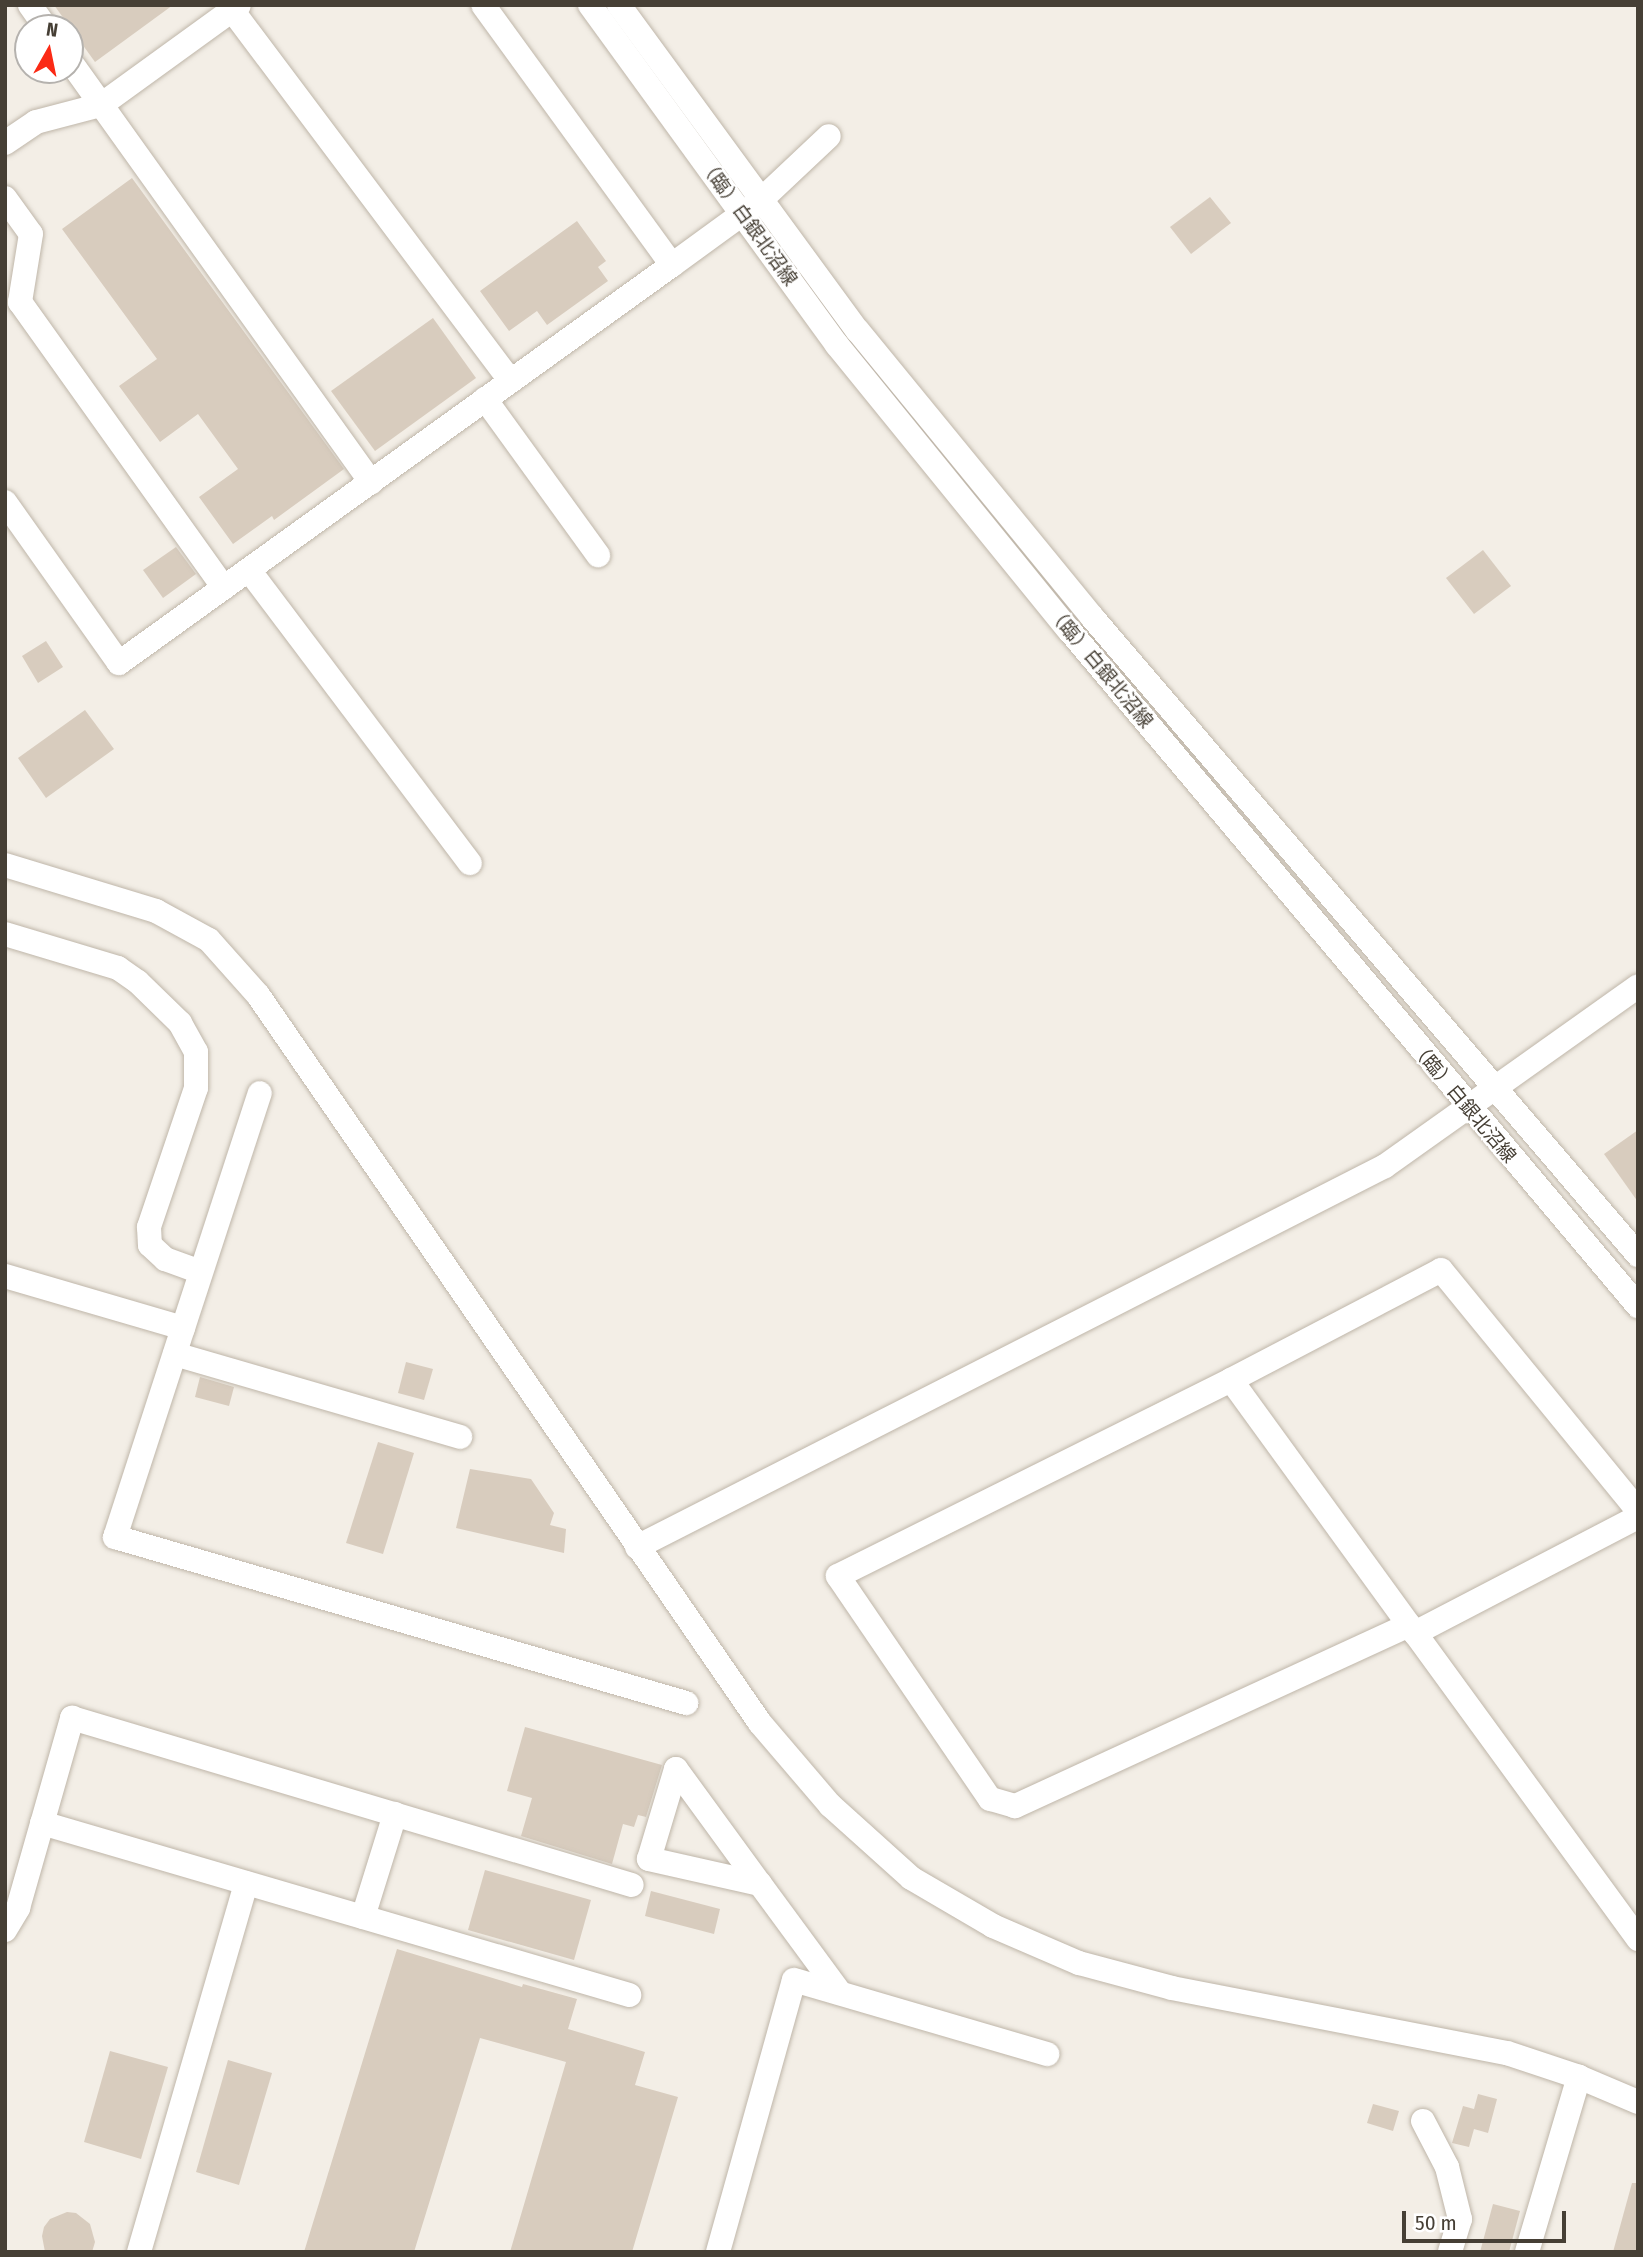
<!DOCTYPE html>
<html>
<head>
<meta charset="utf-8">
<style>
	body { margin:0 }
	#map { position:relative; width:1643px; height:2257px; overflow:hidden; background:#f3eee6; font-family:"Fira Sans Condensed","Noto Sans JP",sans-serif }
	div>[style] { position:absolute }
	.building>* { inset:0; background:#d8ccbe }
	.roads { filter:drop-shadow(0 0 2px #bfb6a9) drop-shadow(0 0 2px #bfb6a9) }
	.minor>* { height:24px; margin:-12px; padding:0 12px; transform-origin:12px; border-radius:12px; background:#fff }
	span { translate:-50% -50%; white-space:nowrap; text-align:center; line-height:1.15; -webkit-text-stroke:5px #fff; paint-order:stroke }
	.street-label { font-size:19px; color:#463f35 }
	.frame { position:absolute; inset:0; border:7px solid #463f35; pointer-events:none }
	.north { position:absolute; left:14px; top:14px; width:70px; height:70px; box-sizing:border-box; background:#fff; border:2px solid #b5b2ae; border-radius:50%; rotate:9deg; font-size:19px; font-weight:700; line-height:28px; text-align:center; color:#463f35 }
	.north::after { content:''; display:block; margin:auto; width:24px; height:32px; background:#fb2a15; clip-path:polygon(50% 0,100% 100%,50% 72%,0 100%) }
	.scale { position:absolute; left:1402px; top:2211px; width:164px; height:32px; box-sizing:border-box; border:4px solid #463f35; border-top:0; padding-left:9px; font-size:21px; line-height:24px; white-space:nowrap; color:#463f35; -webkit-text-stroke:5px #fff; paint-order:stroke }
</style>
</head>
<body>
<div id="map">
	<div class="building">
		<i style="clip-path:polygon(54px 5px,173px 5px,95px 62px)"></i>
		<i style="clip-path:polygon(132px 178px,344px 469px,274px 520px,272px 516px,233px 544px,199px 497px,238px 469px,198px 414px,160px 442px,119px 386px,157px 359px,62px 229px)"></i>
		<i style="clip-path:polygon(1210px 197px,1231px 223px,1191px 254px,1170px 227px)"></i>
		<i style="clip-path:polygon(577px 221px,606px 261px,598px 267px,608px 281px,547px 325px,537px 311px,509px 331px,480px 291px)"></i>
		<i style="clip-path:polygon(433px 318px,476px 378px,375px 451px,331px 391px)"></i>
		<i style="clip-path:polygon(176px 547px,196px 574px,163px 598px,143px 570px)"></i>
		<i style="clip-path:polygon(1483px 550px,1511px 586px,1474px 614px,1446px 578px)"></i>
		<i style="clip-path:polygon(46px 641px,63px 667px,38px 683px,22px 656px)"></i>
		<i style="clip-path:polygon(85px 710px,114px 749px,46px 798px,18px 758px)"></i>
		<i style="clip-path:polygon(1638px 1130px,1638px 1202px,1604px 1154px)"></i>
		<i style="clip-path:polygon(406px 1362px,433px 1369px,424px 1400px,398px 1393px)"></i>
		<i style="clip-path:polygon(200px 1377px,234px 1387px,229px 1406px,195px 1397px)"></i>
		<i style="clip-path:polygon(378px 1442px,414px 1453px,383px 1554px,346px 1543px)"></i>
		<i style="clip-path:polygon(470px 1469px,531px 1479px,554px 1513px,550px 1525px,566px 1529px,564px 1553px,456px 1528px)"></i>
		<i style="clip-path:polygon(525px 1727px,662px 1765px,646px 1817px,638px 1815px,634px 1827px,623px 1824px,612px 1864px,521px 1836px,532px 1798px,507px 1791px)"></i>
		<i style="clip-path:polygon(485px 1870px,591px 1900px,574px 1960px,468px 1930px)"></i>
		<i style="clip-path:polygon(651px 1891px,720px 1909px,714px 1934px,645px 1916px)"></i>
		<i style="clip-path:polygon(397px 1949px,522px 1987px,523px 1984px,577px 1999px,568px 2029px,645px 2052px,635px 2085px,678px 2097px,632px 2252px,510px 2252px,566px 2062px,480px 2038px,414px 2252px,304px 2252px)"></i>
		<i style="clip-path:polygon(110px 2051px,168px 2067px,141px 2159px,84px 2142px)"></i>
		<i style="clip-path:polygon(228px 2060px,272px 2073px,239px 2185px,196px 2172px)"></i>
		<i style="clip-path:polygon(1478px 2094px,1497px 2099px,1488px 2133px,1474px 2129px,1469px 2147px,1452px 2143px,1463px 2106px,1474px 2109px)"></i>
		<i style="clip-path:polygon(1373px 2104px,1399px 2111px,1393px 2131px,1367px 2123px)"></i>
		<i style="clip-path:polygon(1632px 2183px,1638px 2183px,1638px 2252px,1613px 2252px)"></i>
		<i style="clip-path:polygon(1493px 2204px,1520px 2211px,1509px 2252px,1480px 2252px)"></i>
		<i style="clip-path:polygon(67px 2212px,76px 2213px,90px 2224px,95px 2242px,92px 2252px,45px 2252px,42px 2236px,44px 2227px,50px 2219px)"></i>
	</div>
	<div class="roads">
		<div class="minor">
			<i style="left:30px;top:5px;width:28px;rotate:55deg"></i>
			<i style="left:590px;top:5px;width:420px;rotate:54deg"></i>
			<i style="left:837px;top:345px;width:367px;rotate:50.9deg"></i>
			<i style="left:1069px;top:630px;width:884px;rotate:49.91deg"></i>
			<i style="left:619px;top:5px;width:404px;rotate:53.8deg"></i>
			<i style="left:858px;top:331px;width:370px;rotate:50.7deg"></i>
			<i style="left:1092px;top:617px;width:840px;rotate:49.44deg"></i>
			<i style="left:232px;top:10px;width:464px;rotate:53.1deg"></i>
			<i style="left:70px;top:61px;width:518px;rotate:54.44deg"></i>
			<i style="left:5px;top:143px;width:37px;rotate:-34deg"></i>
			<i style="left:36px;top:122px;width:67px;rotate:-14.7deg"></i>
			<i style="left:101px;top:105px;width:170px;rotate:-35.9deg"></i>
			<i style="left:5px;top:198px;width:44px;rotate:54.2deg"></i>
			<i style="left:31px;top:234px;width:69px;rotate:99.2deg"></i>
			<i style="left:20px;top:302px;width:351px;rotate:54.5deg"></i>
			<i style="left:672px;top:265px;width:110px;rotate:-36.1deg"></i>
			<i style="left:761px;top:200px;width:93px;rotate:-43.3deg"></i>
			<i style="left:485px;top:399px;width:193px;rotate:54.1deg"></i>
			<i style="left:5px;top:502px;width:197px;rotate:54.7deg"></i>
			<i style="left:119px;top:663px;width:681px;rotate:-35.74deg"></i>
			<i style="left:672px;top:265px;width:321px;rotate:-126deg"></i>
			<i style="left:249px;top:570px;width:367px;rotate:53deg"></i>
			<i style="left:5px;top:865px;width:158px;rotate:16.9deg"></i>
			<i style="left:156px;top:911px;width:60px;rotate:28.7deg"></i>
			<i style="left:209px;top:940px;width:74px;rotate:48.3deg"></i>
			<i style="left:258px;top:995px;width:884px;rotate:55.41deg"></i>
			<i style="left:760px;top:1723px;width:108px;rotate:49.5deg"></i>
			<i style="left:830px;top:1805px;width:109px;rotate:42deg"></i>
			<i style="left:911px;top:1878px;width:95px;rotate:30.3deg"></i>
			<i style="left:993px;top:1926px;width:94px;rotate:23.3deg"></i>
			<i style="left:1079px;top:1963px;width:96px;rotate:15deg"></i>
			<i style="left:1172px;top:1988px;width:341px;rotate:11deg"></i>
			<i style="left:1507px;top:2053px;width:76px;rotate:18.4deg"></i>
			<i style="left:1579px;top:2077px;width:64px;rotate:23deg"></i>
			<i style="left:5px;top:934px;width:118px;rotate:16.7deg"></i>
			<i style="left:118px;top:968px;width:24px;rotate:35deg"></i>
			<i style="left:138px;top:982px;width:59px;rotate:44.3deg"></i>
			<i style="left:180px;top:1023px;width:33px;rotate:61deg"></i>
			<i style="left:196px;top:1052px;width:36px;rotate:90deg"></i>
			<i style="left:196px;top:1088px;width:147px;rotate:108.7deg"></i>
			<i style="left:149px;top:1227px;width:18px;rotate:87deg"></i>
			<i style="left:150px;top:1245px;width:21px;rotate:43deg"></i>
			<i style="left:165px;top:1259px;width:38px;rotate:20deg"></i>
			<i style="left:5px;top:1276px;width:185px;rotate:16.3deg"></i>
			<i style="left:183px;top:1328px;width:247px;rotate:-71.9deg"></i>
			<i style="left:183px;top:1328px;width:220px;rotate:108deg"></i>
			<i style="left:115px;top:1537px;width:595px;rotate:16.21deg"></i>
			<i style="left:175px;top:1354px;width:297px;rotate:16.2deg"></i>
			<i style="left:1231px;top:1380px;width:237px;rotate:-27.6deg"></i>
			<i style="left:1441px;top:1270px;width:311px;rotate:50.7deg"></i>
			<i style="left:637px;top:1547px;width:839px;rotate:-26.99deg"></i>
			<i style="left:1385px;top:1166px;width:310px;rotate:-35.4deg"></i>
			<i style="left:1409px;top:1625px;width:434px;rotate:155.3deg"></i>
			<i style="left:1015px;top:1806px;width:26px;rotate:-164deg"></i>
			<i style="left:990px;top:1799px;width:270px;rotate:-124.3deg"></i>
			<i style="left:838px;top:1576px;width:439px;rotate:-26.5deg"></i>
			<i style="left:1231px;top:1380px;width:313px;rotate:54deg"></i>
			<i style="left:1415px;top:1633px;width:379px;rotate:53.9deg"></i>
			<i style="left:1415px;top:1633px;width:251px;rotate:-27.5deg"></i>
			<i style="left:42px;top:1823px;width:612px;rotate:16.33deg"></i>
			<i style="left:760px;top:1884px;width:114px;rotate:-167.3deg"></i>
			<i style="left:649px;top:1859px;width:94px;rotate:-73.3deg"></i>
			<i style="left:676px;top:1769px;width:142px;rotate:53.9deg"></i>
			<i style="left:760px;top:1884px;width:135px;rotate:53.7deg"></i>
			<i style="left:363px;top:1917px;width:108px;rotate:-72.7deg"></i>
			<i style="left:5px;top:1930px;width:26px;rotate:-59deg"></i>
			<i style="left:18px;top:1908px;width:198px;rotate:-74.1deg"></i>
			<i style="left:72px;top:1718px;width:584px;rotate:16.61deg"></i>
			<i style="left:1423px;top:2121px;width:52px;rotate:62.4deg"></i>
			<i style="left:1447px;top:2167px;width:54px;rotate:76deg"></i>
			<i style="left:1460px;top:2219px;width:34px;rotate:107deg"></i>
			<i style="left:139px;top:2252px;width:384px;rotate:-73.8deg"></i>
			<i style="left:718px;top:2252px;width:282px;rotate:-74.4deg"></i>
			<i style="left:794px;top:1980px;width:264px;rotate:16.3deg"></i>
			<i style="left:1527px;top:2252px;width:183px;rotate:-73.5deg"></i>
		</div>
	</div>
	<div class="street-label">
		<span style="left:748px;top:222px;rotate:54deg">（臨）白銀北沼線</span>
		<span style="left:1100px;top:667px;rotate:50deg">（臨）白銀北沼線</span>
		<span style="left:1463px;top:1102px;rotate:50deg">（臨）白銀北沼線</span>
	</div>
	<div class="frame"></div>
	<div class="north">N</div>
	<div class="scale">50 m</div>
</div>
</body>
</html>
